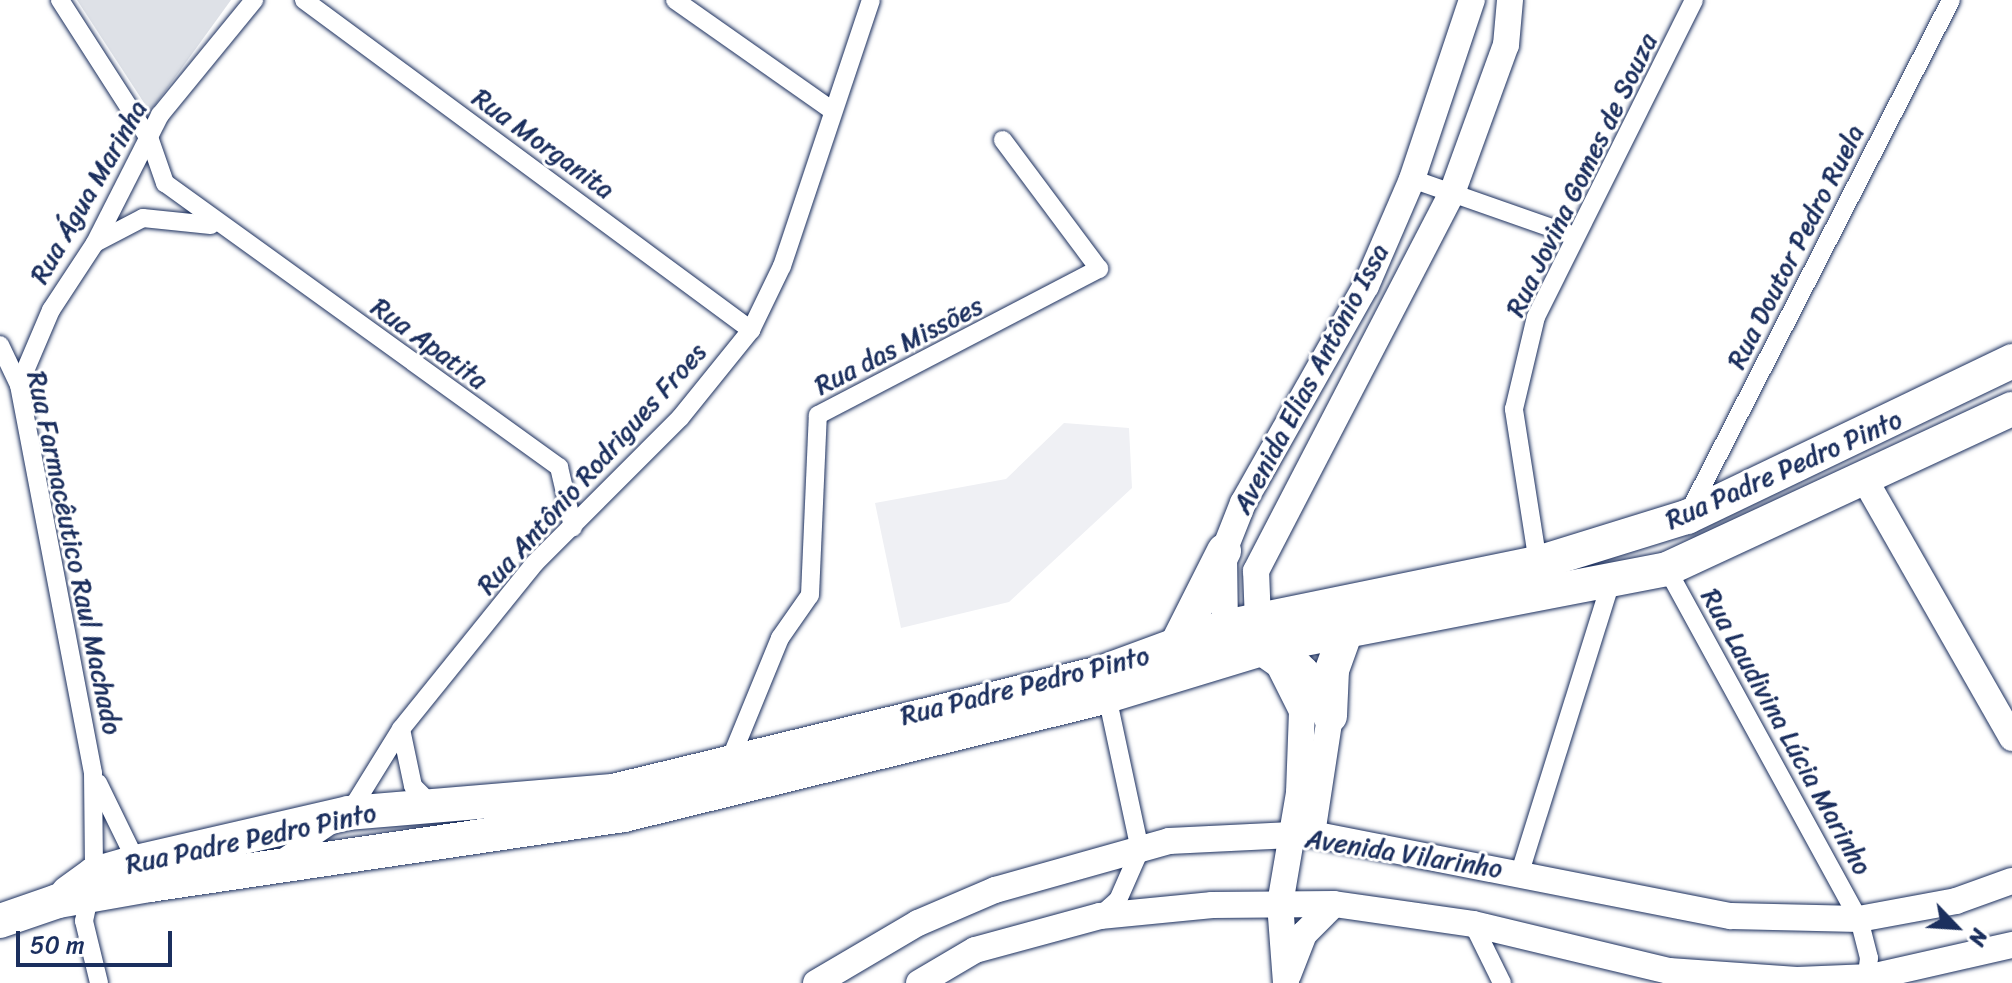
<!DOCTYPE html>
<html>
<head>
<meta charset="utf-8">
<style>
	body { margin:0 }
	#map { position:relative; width:2012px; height:983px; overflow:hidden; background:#fff; font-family:Sriracha,sans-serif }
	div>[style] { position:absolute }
	.built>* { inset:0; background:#eff0f4 }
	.green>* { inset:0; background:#dee1e7 }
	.roads { filter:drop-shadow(0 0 2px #1b2f5e) drop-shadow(0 0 2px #1b2f5e) }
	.street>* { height:18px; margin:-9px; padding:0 9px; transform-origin:9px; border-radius:9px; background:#fff }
	.secondary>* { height:26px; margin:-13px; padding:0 13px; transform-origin:13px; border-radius:13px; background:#fff }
	.highway>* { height:34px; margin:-17px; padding:0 17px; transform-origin:17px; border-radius:17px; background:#fff }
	span { translate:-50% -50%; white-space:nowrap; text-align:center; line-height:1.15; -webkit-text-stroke:6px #fff; paint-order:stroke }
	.street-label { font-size:26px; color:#1b2f5e }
	.north { position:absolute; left:1916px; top:887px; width:80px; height:80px; -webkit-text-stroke:6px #fff; paint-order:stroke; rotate:115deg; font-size:22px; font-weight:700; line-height:32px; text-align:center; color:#1b2f5e }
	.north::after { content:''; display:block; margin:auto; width:28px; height:36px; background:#1b2f5e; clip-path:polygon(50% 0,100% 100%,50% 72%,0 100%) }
	.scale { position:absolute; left:16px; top:931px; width:156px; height:36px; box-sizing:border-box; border:4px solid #1b2f5e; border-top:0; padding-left:10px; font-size:24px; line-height:28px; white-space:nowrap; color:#1b2f5e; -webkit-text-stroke:6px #fff; paint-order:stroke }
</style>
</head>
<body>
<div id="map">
	<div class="built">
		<i style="clip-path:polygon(1064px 423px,1129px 428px,1132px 488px,1009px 602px,901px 628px,875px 503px,1006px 479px)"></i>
	</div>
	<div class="green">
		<i style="clip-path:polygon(77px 0,231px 0,150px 112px)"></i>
	</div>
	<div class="roads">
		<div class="street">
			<i style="left:60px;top:0;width:166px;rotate:57.3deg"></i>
			<i style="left:150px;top:140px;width:46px;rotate:70.8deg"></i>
			<i style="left:165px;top:183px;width:486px;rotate:35.8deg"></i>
			<i style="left:559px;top:467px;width:62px;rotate:76.9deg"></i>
			<i style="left:304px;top:0;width:556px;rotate:36.44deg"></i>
			<i style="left:675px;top:0;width:193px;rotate:35.1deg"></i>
			<i style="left:1412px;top:179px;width:173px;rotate:19.3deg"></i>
			<i style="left:95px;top:243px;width:54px;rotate:-27.5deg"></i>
			<i style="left:143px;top:218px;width:68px;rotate:5.9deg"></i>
			<i style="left:0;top:345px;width:44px;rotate:64.6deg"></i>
			<i style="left:19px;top:385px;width:395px;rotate:79.2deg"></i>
			<i style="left:93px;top:773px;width:101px;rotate:89.4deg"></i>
			<i style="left:94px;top:874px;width:48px;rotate:102deg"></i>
			<i style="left:84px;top:921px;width:64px;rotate:76.4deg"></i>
			<i style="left:19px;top:385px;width:82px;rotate:-66.9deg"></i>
			<i style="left:51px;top:310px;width:80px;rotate:-56.7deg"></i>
			<i style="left:95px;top:243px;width:144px;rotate:-63.1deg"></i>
			<i style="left:160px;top:115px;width:149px;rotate:-50.7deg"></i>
			<i style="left:1688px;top:514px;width:577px;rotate:-62.9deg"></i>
			<i style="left:1538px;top:563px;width:156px;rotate:-98.9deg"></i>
			<i style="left:1514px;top:409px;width:95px;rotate:-76.6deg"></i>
			<i style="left:1536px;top:317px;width:354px;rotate:-63.5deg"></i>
			<i style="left:1667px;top:569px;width:399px;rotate:61.3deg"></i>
			<i style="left:1859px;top:919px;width:40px;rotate:75.6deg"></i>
			<i style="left:1869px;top:958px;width:25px;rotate:97deg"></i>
			<i style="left:401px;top:729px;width:58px;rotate:78.1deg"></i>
			<i style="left:413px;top:786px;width:28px;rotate:45deg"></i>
			<i style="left:730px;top:760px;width:132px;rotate:-67.7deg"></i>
			<i style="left:780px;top:638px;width:52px;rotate:-55.1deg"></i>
			<i style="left:810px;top:595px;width:180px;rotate:-87.5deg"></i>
			<i style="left:818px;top:415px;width:317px;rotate:-27.5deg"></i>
			<i style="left:1099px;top:269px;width:161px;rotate:-126.7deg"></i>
			<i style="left:98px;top:783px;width:93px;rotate:64deg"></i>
			<i style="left:284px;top:857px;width:78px;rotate:-34.1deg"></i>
			<i style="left:349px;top:813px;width:99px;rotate:-58.2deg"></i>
			<i style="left:401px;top:729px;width:213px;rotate:-51.1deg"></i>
			<i style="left:535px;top:563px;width:205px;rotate:-45deg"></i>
			<i style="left:680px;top:418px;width:113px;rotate:-51.1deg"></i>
			<i style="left:751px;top:330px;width:71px;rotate:-64.2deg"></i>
			<i style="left:782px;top:266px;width:280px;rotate:-71.5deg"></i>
			<i style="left:1520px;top:872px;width:308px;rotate:-72.6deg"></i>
			<i style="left:1100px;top:916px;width:24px;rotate:-42deg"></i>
			<i style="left:1118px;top:900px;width:55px;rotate:-66.3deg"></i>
			<i style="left:1140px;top:850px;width:163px;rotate:-102.1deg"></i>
			<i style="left:1473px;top:924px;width:66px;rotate:63.8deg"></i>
		</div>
		<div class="secondary">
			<i style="left:1865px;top:480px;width:297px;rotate:60.3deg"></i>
			<i style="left:1312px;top:834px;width:119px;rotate:-81.3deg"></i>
			<i style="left:1330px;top:716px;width:52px;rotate:-118.5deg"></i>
			<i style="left:1305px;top:670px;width:67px;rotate:-134.4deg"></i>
			<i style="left:1258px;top:622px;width:51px;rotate:-92.2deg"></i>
			<i style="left:1256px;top:571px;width:426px;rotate:-62.6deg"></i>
			<i style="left:1452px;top:193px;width:158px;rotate:-70deg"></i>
			<i style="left:1506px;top:45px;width:45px;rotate:-84.9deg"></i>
			<i style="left:1288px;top:975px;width:44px;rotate:-68.7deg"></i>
			<i style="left:1304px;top:934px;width:42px;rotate:-45deg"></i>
			<i style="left:816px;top:983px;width:118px;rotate:-30.5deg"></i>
			<i style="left:918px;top:923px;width:84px;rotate:-23.2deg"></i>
			<i style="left:995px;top:890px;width:181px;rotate:-15.7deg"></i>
			<i style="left:1169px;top:841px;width:143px;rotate:-2.8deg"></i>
			<i style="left:1312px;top:834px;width:427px;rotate:11.1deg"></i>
			<i style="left:1731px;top:916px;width:128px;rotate:1.3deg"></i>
			<i style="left:1859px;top:919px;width:99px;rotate:-10.5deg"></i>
			<i style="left:1956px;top:901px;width:59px;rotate:-19.7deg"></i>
			<i style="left:919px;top:983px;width:65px;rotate:-30.5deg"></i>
			<i style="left:975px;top:950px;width:130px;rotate:-15.2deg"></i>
			<i style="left:1100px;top:916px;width:113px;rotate:-5.6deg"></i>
			<i style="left:1212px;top:905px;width:122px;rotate:-0.5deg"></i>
			<i style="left:1334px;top:904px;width:140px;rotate:8.2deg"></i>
			<i style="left:1473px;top:924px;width:202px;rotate:13.5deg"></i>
			<i style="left:1669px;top:971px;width:128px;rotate:4deg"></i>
			<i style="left:1797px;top:980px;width:74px;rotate:-2.3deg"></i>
			<i style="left:1871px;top:977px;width:145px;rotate:-12.8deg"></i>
			<i style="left:1286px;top:983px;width:79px;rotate:-94.3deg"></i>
			<i style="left:1280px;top:904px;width:113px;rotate:-80.3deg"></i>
			<i style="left:1299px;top:793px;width:82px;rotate:-87.9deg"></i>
			<i style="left:1302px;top:711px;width:51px;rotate:-116.6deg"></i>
			<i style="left:1279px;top:665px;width:66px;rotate:-144.9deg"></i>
			<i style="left:1225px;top:627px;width:76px;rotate:-90.8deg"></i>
			<i style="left:1224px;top:551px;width:52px;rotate:-68.4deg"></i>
			<i style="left:1243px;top:503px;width:249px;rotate:-60.5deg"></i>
			<i style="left:1366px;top:286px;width:116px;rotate:-66.7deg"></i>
			<i style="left:1412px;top:179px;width:189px;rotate:-71.5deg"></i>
		</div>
		<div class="highway">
			<i style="left:1174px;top:650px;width:111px;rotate:-63.2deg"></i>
			<i style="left:1330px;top:716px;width:46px;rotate:-87.5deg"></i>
			<i style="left:1332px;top:670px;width:41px;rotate:-70.3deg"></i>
			<i style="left:68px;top:893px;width:32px;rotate:-36deg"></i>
			<i style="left:94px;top:874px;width:44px;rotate:-15.9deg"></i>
			<i style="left:136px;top:862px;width:219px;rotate:-13deg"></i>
			<i style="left:349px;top:813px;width:265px;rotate:-4.8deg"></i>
			<i style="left:613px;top:791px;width:501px;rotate:-13.62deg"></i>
			<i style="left:1100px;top:673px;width:133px;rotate:-20.2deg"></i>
			<i style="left:1225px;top:627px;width:319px;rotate:-11.6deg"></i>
			<i style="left:1538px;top:563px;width:156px;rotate:-17.2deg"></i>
			<i style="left:1687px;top:517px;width:361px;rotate:-25.6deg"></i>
			<i style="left:0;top:921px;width:61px;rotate:-19deg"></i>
			<i style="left:58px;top:901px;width:93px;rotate:-9.9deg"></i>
			<i style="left:150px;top:885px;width:479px;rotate:-8.4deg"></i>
			<i style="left:624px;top:815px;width:497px;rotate:-13.8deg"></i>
			<i style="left:1107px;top:696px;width:179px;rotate:-16.9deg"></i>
			<i style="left:1278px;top:644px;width:396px;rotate:-10.9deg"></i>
			<i style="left:1667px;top:569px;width:380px;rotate:-24.9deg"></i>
		</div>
	</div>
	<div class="street-label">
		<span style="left:543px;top:144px;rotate:36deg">Rua Morganita</span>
		<span style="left:1582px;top:175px;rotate:-64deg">Rua Jovina Gomes de Souza</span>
		<span style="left:89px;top:192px;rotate:-60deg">Rua Água Marinha</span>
		<span style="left:1796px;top:247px;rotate:-63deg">Rua Doutor Pedro Ruela</span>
		<span style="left:429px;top:344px;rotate:36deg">Rua Apatita</span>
		<span style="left:899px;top:346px;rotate:-27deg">Rua das Missões</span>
		<span style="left:1311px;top:379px;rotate:-62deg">Avenida Elias Antônio Issa</span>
		<span style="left:592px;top:469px;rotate:-48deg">Rua Antônio Rodrigues Froes</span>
		<span style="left:1784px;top:470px;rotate:-24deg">Rua Padre Pedro Pinto</span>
		<span style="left:74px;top:553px;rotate:78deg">Rua Farmacêutico Raul Machado</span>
		<span style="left:1025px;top:686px;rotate:-14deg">Rua Padre Pedro Pinto</span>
		<span style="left:1786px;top:732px;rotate:61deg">Rua Laudivina Lúcia Marinho</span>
		<span style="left:251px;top:839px;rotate:-12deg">Rua Padre Pedro Pinto</span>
		<span style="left:1404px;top:854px;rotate:9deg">Avenida Vilarinho</span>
	</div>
	<div class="north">N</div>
	<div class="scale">50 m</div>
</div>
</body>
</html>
